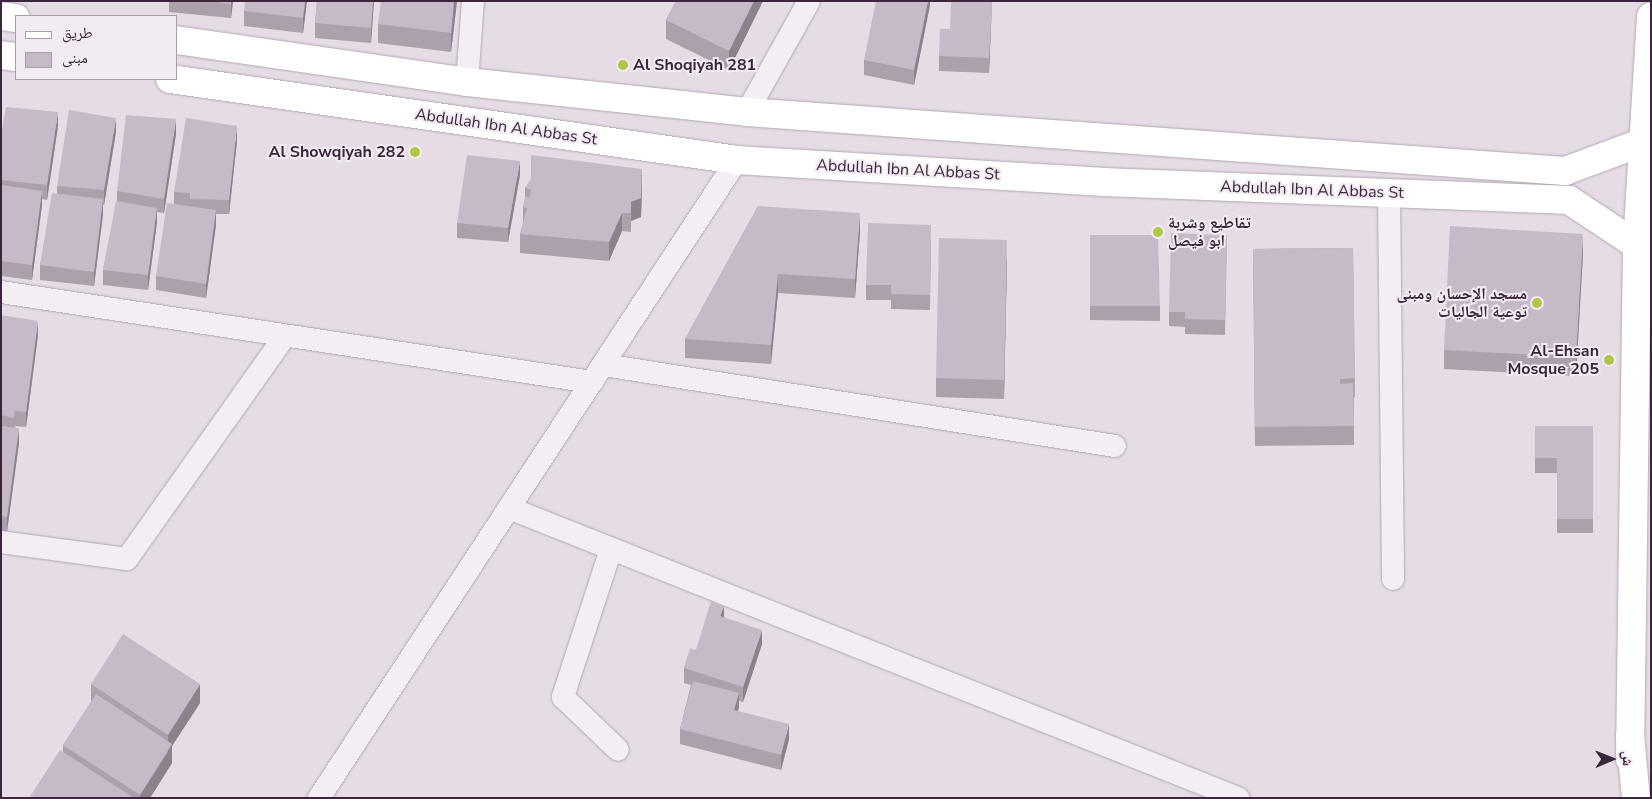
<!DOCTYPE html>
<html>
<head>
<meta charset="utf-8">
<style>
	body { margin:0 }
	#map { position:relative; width:1652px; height:799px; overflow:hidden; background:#e5dce5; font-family:"Nunito Sans","Noto Naskh Arabic",sans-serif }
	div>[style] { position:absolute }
	.roads { filter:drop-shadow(0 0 1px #b2a6b2) drop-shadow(0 0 1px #b2a6b2) }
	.minor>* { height:22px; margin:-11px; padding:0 11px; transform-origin:11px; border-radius:11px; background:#f4eef4 }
	.major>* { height:28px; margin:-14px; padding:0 14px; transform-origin:14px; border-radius:14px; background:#fff }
	.highway>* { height:28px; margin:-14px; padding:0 14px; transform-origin:14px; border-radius:14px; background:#fff }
	.wall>* { inset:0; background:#aba0ac }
	.shaded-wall>* { inset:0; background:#8b828c }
	.building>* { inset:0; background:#c7bac8 }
	.dots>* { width:14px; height:14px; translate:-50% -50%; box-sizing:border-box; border:2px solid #f3ebf3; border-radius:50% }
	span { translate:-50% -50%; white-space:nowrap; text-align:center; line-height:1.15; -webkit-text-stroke:4px #f3ebf3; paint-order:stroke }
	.poi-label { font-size:16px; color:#3a273b; font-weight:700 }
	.left { translate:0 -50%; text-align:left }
	.right { translate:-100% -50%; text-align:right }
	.street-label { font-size:16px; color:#3a273b }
	.frame { position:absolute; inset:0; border:2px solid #3a273b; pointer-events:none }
	.legend { position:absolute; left:15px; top:15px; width:162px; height:65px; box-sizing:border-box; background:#f3ebf3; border:1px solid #a99da9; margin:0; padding:6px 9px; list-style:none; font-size:15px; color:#3a273b }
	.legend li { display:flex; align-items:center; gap:10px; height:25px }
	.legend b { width:25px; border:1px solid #a99da9 }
	.north { position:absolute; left:1587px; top:734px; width:50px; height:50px; -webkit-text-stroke:4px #f3ebf3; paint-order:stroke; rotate:89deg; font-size:14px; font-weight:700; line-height:20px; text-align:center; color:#3a273b }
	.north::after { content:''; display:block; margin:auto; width:18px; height:22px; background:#3a273b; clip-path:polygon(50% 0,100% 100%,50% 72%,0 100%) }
</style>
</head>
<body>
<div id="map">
	<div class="roads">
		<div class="minor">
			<i style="left:467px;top:82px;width:81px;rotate:-85.8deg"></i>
			<i style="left:747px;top:112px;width:127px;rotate:-60.8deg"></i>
			<i style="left:1389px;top:193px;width:386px;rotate:89.4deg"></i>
			<i style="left:1px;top:292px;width:598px;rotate:8.66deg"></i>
			<i style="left:604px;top:365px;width:517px;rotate:9.01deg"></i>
			<i style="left:509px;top:508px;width:785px;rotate:21.69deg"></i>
			<i style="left:1px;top:542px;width:127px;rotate:7.7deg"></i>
			<i style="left:127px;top:559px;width:272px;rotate:-54.7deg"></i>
			<i style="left:611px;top:549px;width:156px;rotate:108deg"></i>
			<i style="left:563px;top:697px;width:76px;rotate:43.9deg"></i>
			<i style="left:319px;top:798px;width:763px;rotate:-56.77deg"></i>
		</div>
		<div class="major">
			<i style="left:1px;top:16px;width:15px;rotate:8deg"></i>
			<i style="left:176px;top:40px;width:294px;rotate:8.2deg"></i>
			<i style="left:467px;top:82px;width:282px;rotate:6.1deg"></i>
			<i style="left:747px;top:112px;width:820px;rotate:4.13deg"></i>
			<i style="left:1565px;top:171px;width:83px;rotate:-20.4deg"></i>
			<i style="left:1px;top:55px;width:15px;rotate:8deg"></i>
			<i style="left:170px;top:79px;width:573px;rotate:8.13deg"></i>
			<i style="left:737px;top:160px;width:368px;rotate:3.4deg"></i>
			<i style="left:1104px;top:182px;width:465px;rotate:2.2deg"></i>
			<i style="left:1569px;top:200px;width:82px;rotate:33.5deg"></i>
			<i style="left:1630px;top:759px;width:514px;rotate:-89.22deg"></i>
			<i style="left:1637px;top:245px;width:229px;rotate:-86.5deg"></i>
		</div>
		<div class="highway">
			<i style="left:1630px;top:735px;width:63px;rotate:84.6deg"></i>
		</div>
	</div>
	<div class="wall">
		<i style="clip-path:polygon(169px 1px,233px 1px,231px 18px,169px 12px)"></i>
		<i style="clip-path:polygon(307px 1px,303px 33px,244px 26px,244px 11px)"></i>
		<i style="clip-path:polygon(317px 1px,374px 1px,371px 43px,315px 38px,315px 23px)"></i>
		<i style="clip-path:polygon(457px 1px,451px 52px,378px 43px,378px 24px)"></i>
		<i style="clip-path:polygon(676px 1px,763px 1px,729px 70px,666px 39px,666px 20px)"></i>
		<i style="clip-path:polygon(930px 1px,930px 5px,914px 85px,864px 75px,864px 60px)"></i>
		<i style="clip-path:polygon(992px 1px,989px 73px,939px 71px,939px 56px,950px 29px)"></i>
		<i style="clip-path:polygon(58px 126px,47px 200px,42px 199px,42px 205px,32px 280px,1px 276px,1px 134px)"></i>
		<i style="clip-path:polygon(116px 132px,104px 205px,103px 205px,103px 214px,94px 286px,40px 280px,40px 265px,57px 194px,57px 186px)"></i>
		<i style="clip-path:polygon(176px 134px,164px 213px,157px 212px,157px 222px,148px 290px,103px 285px,103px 270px,117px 201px,117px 191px)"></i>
		<i style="clip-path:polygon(237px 141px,229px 214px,216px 214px,216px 225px,206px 298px,156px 290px,156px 276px,174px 204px,174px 192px)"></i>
		<i style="clip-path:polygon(520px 175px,508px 242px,457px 238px,457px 223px)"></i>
		<i style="clip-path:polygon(525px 188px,642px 188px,641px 217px,631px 221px,631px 232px,622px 231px,609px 261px,520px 253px,520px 234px,523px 222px,523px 207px,525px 198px)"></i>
		<i style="clip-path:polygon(758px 206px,860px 232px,855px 298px,778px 293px,771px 364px,685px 358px,685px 339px)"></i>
		<i style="clip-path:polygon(1090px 235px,1160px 306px,1160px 321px,1090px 320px)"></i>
		<i style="clip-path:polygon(1227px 235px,1225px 335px,1185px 334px,1185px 327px,1169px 326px,1169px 312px)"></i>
		<i style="clip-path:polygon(931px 239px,930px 310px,891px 309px,891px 300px,866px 300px,866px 285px)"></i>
		<i style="clip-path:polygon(1353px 248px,1355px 397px,1354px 397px,1354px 445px,1255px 446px,1253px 249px)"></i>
		<i style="clip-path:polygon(1583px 253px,1576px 376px,1444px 369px,1444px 350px)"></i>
		<i style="clip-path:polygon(1007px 259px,1004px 399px,936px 397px,936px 378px)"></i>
		<i style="clip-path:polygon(1px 315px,38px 335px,26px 427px,15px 426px,19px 443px,7px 531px,1px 531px)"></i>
		<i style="clip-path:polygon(1535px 426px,1593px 426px,1593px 533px,1557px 533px,1557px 473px,1535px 473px)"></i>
		<i style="clip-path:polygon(724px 617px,762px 644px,743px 702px,739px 701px,739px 707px,738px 711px,789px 739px,781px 770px,680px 744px,680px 729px,691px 685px,684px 683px,684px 668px,696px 650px)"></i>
		<i style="clip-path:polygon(91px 684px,200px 703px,172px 746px,172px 763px,150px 798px,29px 798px,63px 752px,63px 745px,91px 702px)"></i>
	</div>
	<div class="shaded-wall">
		<i style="clip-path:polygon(231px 1px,233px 1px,231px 18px)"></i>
		<i style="clip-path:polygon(305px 1px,307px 1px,303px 33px,303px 18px)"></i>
		<i style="clip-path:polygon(373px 1px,374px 1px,371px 43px,371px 28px)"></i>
		<i style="clip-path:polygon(454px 1px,457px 1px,451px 52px,451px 33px)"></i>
		<i style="clip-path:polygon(754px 1px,763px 1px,729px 70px,729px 51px)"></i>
		<i style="clip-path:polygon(928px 1px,930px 1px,930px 5px,914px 85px,914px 70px)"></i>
		<i style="clip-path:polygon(992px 1px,989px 73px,989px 58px)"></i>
		<i style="clip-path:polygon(58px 112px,58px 126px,47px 200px,47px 185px)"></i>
		<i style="clip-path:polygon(116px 118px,116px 132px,104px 205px,104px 190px)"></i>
		<i style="clip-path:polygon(176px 119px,176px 134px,164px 213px,164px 199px)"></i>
		<i style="clip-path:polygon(237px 126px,237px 141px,229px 214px,229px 200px)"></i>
		<i style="clip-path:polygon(520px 161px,520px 175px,508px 242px,508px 228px)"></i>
		<i style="clip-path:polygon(642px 169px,642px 188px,641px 217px,631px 221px,631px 232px,631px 202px)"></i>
		<i style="clip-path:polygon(42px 191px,42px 205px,32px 280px,32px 265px)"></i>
		<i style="clip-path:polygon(103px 199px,103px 214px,94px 286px,94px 272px)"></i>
		<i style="clip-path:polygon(157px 208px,157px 222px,148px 290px,148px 275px)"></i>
		<i style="clip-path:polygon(216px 210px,216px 225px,206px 298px,206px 284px)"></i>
		<i style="clip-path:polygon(622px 213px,622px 231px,609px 261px,609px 242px)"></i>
		<i style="clip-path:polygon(860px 213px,860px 232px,855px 298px,855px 279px)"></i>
		<i style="clip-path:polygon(1583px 234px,1583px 253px,1576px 376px,1576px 357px)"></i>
		<i style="clip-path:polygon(1007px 240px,1007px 259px,1004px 399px,1004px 380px)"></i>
		<i style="clip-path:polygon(778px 274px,778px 293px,771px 364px,771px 345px)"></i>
		<i style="clip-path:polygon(38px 321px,38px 335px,26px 427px,26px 412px)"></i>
		<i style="clip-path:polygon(19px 428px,19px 443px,7px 531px,7px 517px)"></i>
		<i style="clip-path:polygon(724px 606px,724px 620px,720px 616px)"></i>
		<i style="clip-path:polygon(762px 630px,762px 644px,743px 702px,743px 687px)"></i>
		<i style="clip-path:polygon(200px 684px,200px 703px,172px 746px,172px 763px,150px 798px,140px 798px,140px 795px,168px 752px,168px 735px)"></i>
		<i style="clip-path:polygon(739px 693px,739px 707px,734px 725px,734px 710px)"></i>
		<i style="clip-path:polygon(789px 724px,789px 739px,781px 770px,781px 755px)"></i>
	</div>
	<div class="building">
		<i style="clip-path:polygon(209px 1px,231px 1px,231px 4px)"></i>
		<i style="clip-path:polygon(245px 1px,305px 1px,303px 18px,244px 11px)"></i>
		<i style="clip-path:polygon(317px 1px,373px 1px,371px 28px,315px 23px)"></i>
		<i style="clip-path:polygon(381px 1px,454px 1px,451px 33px,378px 24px)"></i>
		<i style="clip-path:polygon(676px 1px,754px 1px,729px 51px,666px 20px)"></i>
		<i style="clip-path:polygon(876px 1px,928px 1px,914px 70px,864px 60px)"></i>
		<i style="clip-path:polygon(951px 1px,992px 1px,989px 58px,939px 56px,940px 29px,950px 29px)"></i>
		<i style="clip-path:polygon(6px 107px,58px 112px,47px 185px,1px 180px,1px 134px)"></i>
		<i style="clip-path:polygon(69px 110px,116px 118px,104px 190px,57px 186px)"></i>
		<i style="clip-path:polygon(126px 115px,176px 119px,164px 199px,117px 191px)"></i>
		<i style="clip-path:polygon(186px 118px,237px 126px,229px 200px,190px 199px,190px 193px,174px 192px)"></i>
		<i style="clip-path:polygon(467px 155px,520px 161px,508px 228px,457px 223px)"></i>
		<i style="clip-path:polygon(531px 155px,642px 169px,641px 198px,631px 202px,631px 213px,622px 213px,609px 242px,520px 234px,527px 208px,523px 207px,525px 197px,530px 197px,531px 190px,525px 188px,531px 178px)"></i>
		<i style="clip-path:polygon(1px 185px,42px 191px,32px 265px,1px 261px)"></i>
		<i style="clip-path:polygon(52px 193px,103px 199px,94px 272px,40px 265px)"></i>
		<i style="clip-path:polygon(116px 201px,157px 208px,148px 275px,103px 270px)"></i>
		<i style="clip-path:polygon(167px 203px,216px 210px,206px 284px,156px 276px)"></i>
		<i style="clip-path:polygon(758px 206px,860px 213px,855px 279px,778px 274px,771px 345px,685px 339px)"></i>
		<i style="clip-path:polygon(868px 223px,931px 225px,930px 295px,891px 294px,891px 285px,866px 285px)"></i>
		<i style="clip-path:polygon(1450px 226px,1583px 234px,1576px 357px,1444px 350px)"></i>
		<i style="clip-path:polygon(1171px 233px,1227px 235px,1225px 320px,1185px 319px,1185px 312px,1169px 312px)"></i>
		<i style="clip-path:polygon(1090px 235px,1158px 235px,1160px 306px,1090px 306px)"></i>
		<i style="clip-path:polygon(939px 238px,1007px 240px,1004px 380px,936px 378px)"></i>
		<i style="clip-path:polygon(1353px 248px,1355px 378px,1340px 379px,1340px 384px,1353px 383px,1354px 426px,1255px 427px,1253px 249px)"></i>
		<i style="clip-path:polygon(1px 315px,38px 321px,26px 412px,15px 411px,14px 418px,1px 415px)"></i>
		<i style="clip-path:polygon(1px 426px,19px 428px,7px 517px,1px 516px)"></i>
		<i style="clip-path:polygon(1535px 426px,1593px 426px,1593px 519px,1557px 519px,1557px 458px,1535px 458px)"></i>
		<i style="clip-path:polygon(711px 601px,724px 606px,720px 616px,762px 630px,743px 687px,684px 668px,690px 648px,696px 650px)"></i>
		<i style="clip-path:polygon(123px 634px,200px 684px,168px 735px,91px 684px)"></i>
		<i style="clip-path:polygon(693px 681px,739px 693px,734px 710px,789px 724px,781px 755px,680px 729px)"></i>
		<i style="clip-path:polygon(96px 694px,172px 744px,140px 795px,63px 745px)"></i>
		<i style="clip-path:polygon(60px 750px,134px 798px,29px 798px)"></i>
	</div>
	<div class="dots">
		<i style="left:623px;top:65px;background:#b0c646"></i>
		<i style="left:415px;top:152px;background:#b0c646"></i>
		<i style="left:1158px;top:232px;background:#b0c646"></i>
		<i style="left:1537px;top:303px;background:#b0c646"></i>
		<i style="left:1609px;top:360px;background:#b0c646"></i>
	</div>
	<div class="poi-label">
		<span class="left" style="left:633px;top:65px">Al Shoqiyah 281</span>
		<span class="right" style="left:405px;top:152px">Al Showqiyah 282</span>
		<span class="left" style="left:1168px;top:232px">تقاطيع وشربة<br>ابو فيصل</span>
		<span class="right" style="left:1527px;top:303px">مسجد الإحسان ومبنى<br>توعية الجاليات</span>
		<span class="right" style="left:1599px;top:360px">Al-Ehsan<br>Mosque 205</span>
	</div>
	<div class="street-label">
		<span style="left:506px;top:127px;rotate:8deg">Abdullah Ibn Al Abbas St</span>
		<span style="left:908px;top:170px;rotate:3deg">Abdullah Ibn Al Abbas St</span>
		<span style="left:1312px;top:190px;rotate:2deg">Abdullah Ibn Al Abbas St</span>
	</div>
	<div class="frame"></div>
	<ul class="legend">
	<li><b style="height:6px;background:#fff"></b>طريق</li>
	<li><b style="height:14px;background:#c7bac8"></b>مبنى</li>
	</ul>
	<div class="north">ش</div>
</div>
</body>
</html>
